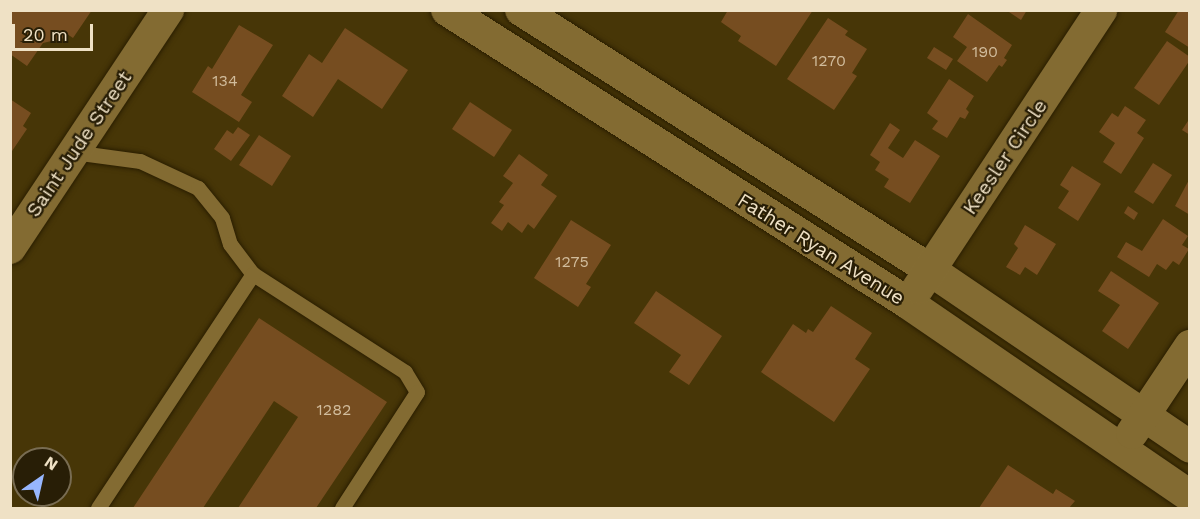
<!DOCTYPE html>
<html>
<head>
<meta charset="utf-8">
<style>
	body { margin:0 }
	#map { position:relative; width:1200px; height:519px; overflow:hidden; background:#473607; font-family:"Work Sans",sans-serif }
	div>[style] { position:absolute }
	.building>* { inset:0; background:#764d20 }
	.roads { filter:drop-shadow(0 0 2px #2a1e01) drop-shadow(0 0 2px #2a1e01) }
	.service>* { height:15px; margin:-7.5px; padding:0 7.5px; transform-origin:7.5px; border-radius:7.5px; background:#836b32 }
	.minor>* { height:32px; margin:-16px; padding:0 16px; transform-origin:16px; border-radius:16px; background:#836b32 }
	span { translate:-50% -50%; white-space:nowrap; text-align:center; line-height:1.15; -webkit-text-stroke:4.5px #281e06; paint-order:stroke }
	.number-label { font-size:16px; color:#d1bc9c }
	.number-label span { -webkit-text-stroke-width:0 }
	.street-label { font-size:20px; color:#efe1c5 }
	.frame { position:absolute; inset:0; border:12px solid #efe1c5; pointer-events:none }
	.north { position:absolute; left:12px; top:447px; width:60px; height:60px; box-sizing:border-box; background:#281e06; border:2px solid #786c52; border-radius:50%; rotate:34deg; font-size:16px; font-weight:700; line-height:24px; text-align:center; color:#efe1c5 }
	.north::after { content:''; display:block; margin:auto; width:21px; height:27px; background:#97b6fd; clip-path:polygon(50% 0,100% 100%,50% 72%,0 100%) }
	.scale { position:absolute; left:12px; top:24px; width:81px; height:27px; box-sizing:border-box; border:3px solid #efe1c5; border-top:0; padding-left:8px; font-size:18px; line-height:21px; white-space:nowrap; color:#efe1c5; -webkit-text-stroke:4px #281e06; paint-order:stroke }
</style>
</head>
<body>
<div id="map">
	<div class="building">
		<i style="clip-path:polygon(10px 10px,92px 10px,73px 38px,67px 34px,64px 38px,43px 43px,27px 66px,10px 54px)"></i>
		<i style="clip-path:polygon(728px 10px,813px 10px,776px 66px,738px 41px,741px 36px,721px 22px)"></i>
		<i style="clip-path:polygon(1006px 10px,1027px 10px,1021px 20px)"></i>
		<i style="clip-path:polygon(1179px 10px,1190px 10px,1190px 48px,1165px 32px)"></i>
		<i style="clip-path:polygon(968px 14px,1012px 45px,1004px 58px,1007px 60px,1002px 67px,999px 65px,987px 82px,957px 61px,967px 47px,953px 37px)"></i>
		<i style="clip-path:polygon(828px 18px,848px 31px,845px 35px,867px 49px,852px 73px,857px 76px,834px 110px,787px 79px)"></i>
		<i style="clip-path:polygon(239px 25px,273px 45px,241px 95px,252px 102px,239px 122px,192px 92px,208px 66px,212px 69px)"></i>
		<i style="clip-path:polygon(345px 28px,408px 70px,382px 109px,338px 79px,313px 117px,282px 96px,309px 54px,322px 63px)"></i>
		<i style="clip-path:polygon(1167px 41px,1190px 57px,1190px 60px,1159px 105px,1134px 88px)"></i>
		<i style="clip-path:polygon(934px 47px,953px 59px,946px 70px,927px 58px)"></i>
		<i style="clip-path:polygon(949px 79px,974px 96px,966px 109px,969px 112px,965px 119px,960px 117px,947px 138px,932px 129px,938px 121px,927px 113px)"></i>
		<i style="clip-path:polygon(10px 99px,31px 113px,23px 126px,27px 129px,10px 154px)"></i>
		<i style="clip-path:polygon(470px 102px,512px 130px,494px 157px,452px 129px)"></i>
		<i style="clip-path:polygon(1125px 106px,1146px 120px,1137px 133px,1144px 138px,1121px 174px,1103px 162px,1115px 143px,1099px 132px,1112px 113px,1118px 117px)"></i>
		<i style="clip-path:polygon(1188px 121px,1190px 122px,1190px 135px,1182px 130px)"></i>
		<i style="clip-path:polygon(890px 123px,900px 130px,888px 148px,903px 158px,915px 140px,940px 156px,910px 203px,884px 187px,889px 179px,875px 170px,880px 162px,870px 155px)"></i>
		<i style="clip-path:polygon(238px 127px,250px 135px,231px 161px,214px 149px,227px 130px,233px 134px)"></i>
		<i style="clip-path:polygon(259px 135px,291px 156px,272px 186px,239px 165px)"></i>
		<i style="clip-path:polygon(519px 154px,548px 175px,541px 185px,557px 196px,534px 229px,528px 224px,522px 233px,508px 222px,502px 231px,491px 223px,504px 205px,499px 202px,513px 183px,503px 176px)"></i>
		<i style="clip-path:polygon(1153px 163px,1172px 175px,1153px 204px,1134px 192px)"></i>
		<i style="clip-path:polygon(1072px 166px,1101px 184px,1078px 221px,1058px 208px,1069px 191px,1060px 185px)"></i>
		<i style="clip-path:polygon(1190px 178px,1190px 215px,1175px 206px)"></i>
		<i style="clip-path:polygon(1128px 206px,1138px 213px,1134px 220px,1124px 213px)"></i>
		<i style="clip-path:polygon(1163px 219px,1188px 236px,1182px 245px,1189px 249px,1179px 265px,1173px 261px,1166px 270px,1157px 264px,1149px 277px,1117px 257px,1126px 242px,1142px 251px)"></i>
		<i style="clip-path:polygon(571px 220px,611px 245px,586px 284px,591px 287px,578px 307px,534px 278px)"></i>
		<i style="clip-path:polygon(1025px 225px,1056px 244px,1037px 275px,1025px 267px,1020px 275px,1006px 267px,1018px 248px,1014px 244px)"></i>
		<i style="clip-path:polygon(1111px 271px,1159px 303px,1128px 349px,1102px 331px,1120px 305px,1098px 291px)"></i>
		<i style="clip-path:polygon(656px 291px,722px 336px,689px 385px,669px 372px,681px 355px,634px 323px)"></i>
		<i style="clip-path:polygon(831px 306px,872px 333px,855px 359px,870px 369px,834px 422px,761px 372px,793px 324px,806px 333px,808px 329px,813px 332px)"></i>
		<i style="clip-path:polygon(259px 318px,387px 402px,316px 508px,238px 508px,298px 417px,274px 401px,203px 508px,133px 508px)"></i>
		<i style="clip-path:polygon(1008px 465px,1053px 494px,1056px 489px,1075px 501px,1069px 508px,979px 508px)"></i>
	</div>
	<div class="roads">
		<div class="service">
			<i style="left:73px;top:152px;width:68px;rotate:7.7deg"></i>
			<i style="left:140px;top:161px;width:64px;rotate:25deg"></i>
			<i style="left:198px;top:188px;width:38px;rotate:51deg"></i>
			<i style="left:222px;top:218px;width:27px;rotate:73deg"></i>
			<i style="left:230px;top:244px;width:38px;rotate:53deg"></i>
			<i style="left:253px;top:274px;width:181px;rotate:32.8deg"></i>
			<i style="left:405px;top:372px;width:23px;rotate:59deg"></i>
			<i style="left:417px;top:392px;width:138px;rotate:122.9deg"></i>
			<i style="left:98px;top:508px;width:281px;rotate:-56.5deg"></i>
		</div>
		<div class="minor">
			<i style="left:447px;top:10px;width:546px;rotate:32.44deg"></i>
			<i style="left:908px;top:303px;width:342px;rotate:34.4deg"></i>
			<i style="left:521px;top:10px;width:485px;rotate:32.4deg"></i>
			<i style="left:930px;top:270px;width:315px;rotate:34.2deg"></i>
			<i style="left:10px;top:248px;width:286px;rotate:-56.4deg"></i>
			<i style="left:918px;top:288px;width:333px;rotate:-56.6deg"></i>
			<i style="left:1132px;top:433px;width:105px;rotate:-56.3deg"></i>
		</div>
	</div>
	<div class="number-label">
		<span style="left:985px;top:52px">190</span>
		<span style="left:829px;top:61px">1270</span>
		<span style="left:225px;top:81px">134</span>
		<span style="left:572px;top:262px">1275</span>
		<span style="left:334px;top:410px">1282</span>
	</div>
	<div class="street-label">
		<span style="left:79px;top:144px;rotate:-56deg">Saint Jude Street</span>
		<span style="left:1005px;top:157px;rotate:-56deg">Keesler Circle</span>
		<span style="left:821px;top:249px;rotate:32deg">Father Ryan Avenue</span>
	</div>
	<div class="frame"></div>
	<div class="north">N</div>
	<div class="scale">20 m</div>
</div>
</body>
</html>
